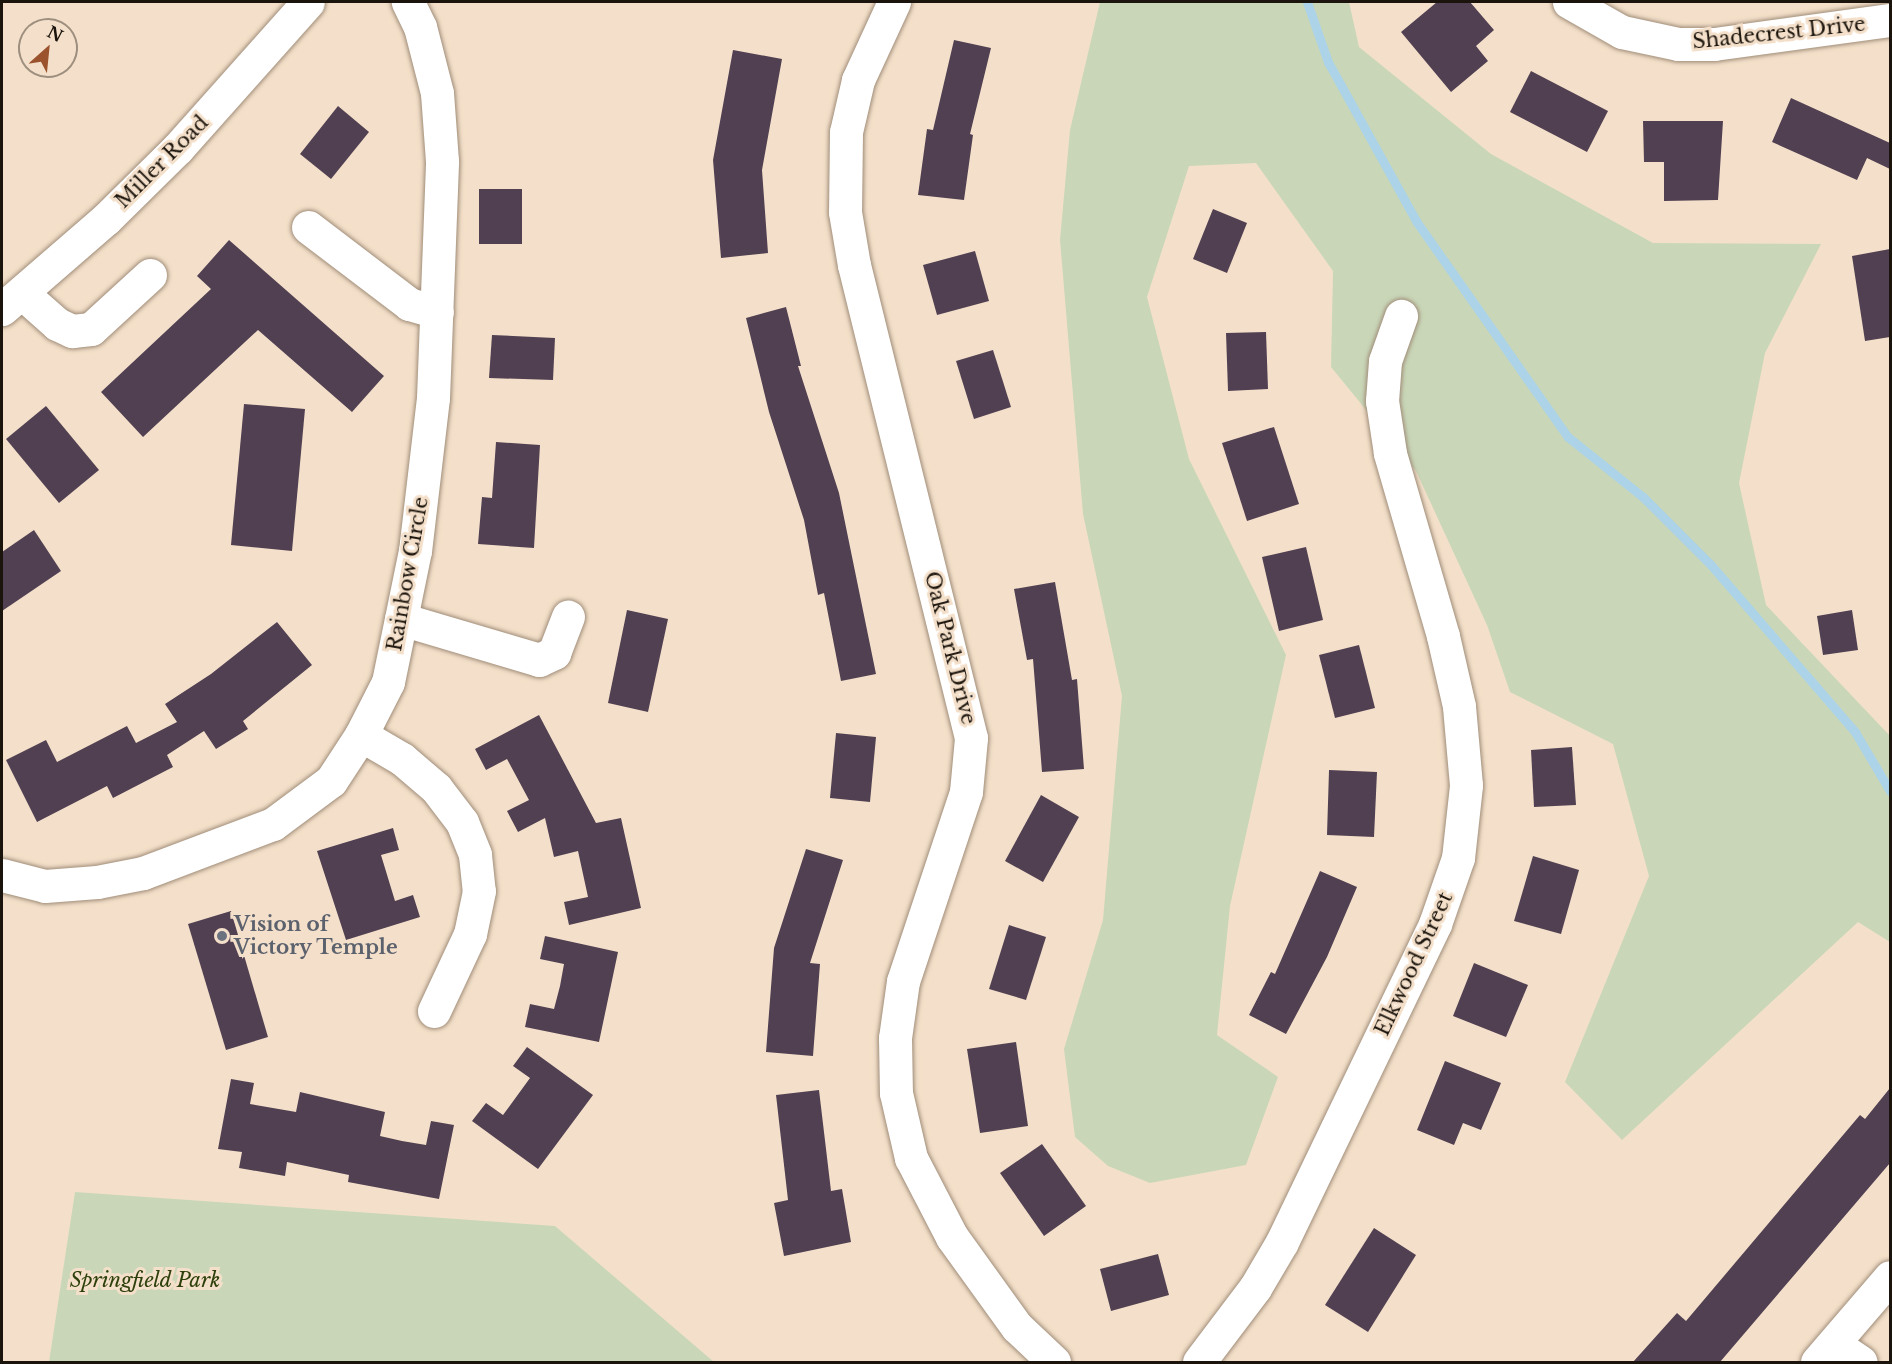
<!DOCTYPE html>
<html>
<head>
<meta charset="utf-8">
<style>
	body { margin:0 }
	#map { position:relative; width:1892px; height:1364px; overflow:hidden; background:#f4e0ca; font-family:"Libre Baskerville",serif }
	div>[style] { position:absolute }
	.green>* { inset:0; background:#c9d7b8 }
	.stream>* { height:9px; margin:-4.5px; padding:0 4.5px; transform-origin:4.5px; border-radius:4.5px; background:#acd3e7 }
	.building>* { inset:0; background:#514052 }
	.roads { filter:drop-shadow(0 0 2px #a08d79) drop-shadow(0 0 2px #a08d79) }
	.minor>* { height:33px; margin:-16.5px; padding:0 16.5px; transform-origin:16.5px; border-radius:16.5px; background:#fff }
	.dots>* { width:16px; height:16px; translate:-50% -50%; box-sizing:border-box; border:3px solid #f4e0ca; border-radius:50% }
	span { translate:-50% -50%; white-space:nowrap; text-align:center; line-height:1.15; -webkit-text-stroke:6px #f4e0ca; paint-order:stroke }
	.street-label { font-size:20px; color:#1b140c }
	.worship-label { font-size:20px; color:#5b616d; font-weight:700 }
	.left { translate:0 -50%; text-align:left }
	.park-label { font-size:20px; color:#2d3f0a; font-style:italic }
	.frame { position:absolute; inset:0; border:3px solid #1b140c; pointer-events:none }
	.north { position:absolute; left:18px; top:18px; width:60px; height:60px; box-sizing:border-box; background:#f4e0ca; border:2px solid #9d8e7e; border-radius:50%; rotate:27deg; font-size:16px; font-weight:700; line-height:24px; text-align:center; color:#1b140c }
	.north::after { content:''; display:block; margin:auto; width:21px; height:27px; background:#9a532c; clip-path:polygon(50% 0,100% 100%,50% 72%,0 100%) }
</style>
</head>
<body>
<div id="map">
	<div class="green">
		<i style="clip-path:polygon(1100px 2px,1349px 2px,1359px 47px,1491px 154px,1653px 243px,1821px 244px,1765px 353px,1739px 483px,1766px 605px,1890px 736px,1890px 942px,1858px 922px,1622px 1140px,1565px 1082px,1649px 876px,1613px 744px,1510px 692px,1487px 625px,1416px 471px,1331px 367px,1333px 271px,1256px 163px,1189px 166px,1147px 297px,1189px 459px,1286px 655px,1230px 906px,1217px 1035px,1278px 1077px,1246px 1165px,1150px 1183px,1108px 1166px,1075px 1137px,1064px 1049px,1103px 920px,1122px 696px,1083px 514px,1060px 240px,1070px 130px)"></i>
		<i style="clip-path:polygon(75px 1192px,555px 1226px,714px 1362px,49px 1362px)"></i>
	</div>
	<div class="stream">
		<i style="left:1307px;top:2px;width:64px;rotate:70.7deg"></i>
		<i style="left:1328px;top:62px;width:182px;rotate:61deg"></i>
		<i style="left:1416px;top:221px;width:264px;rotate:54.9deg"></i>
		<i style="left:1568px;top:437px;width:96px;rotate:38.7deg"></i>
		<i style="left:1643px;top:497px;width:96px;rotate:45deg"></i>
		<i style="left:1711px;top:565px;width:221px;rotate:49.2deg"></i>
		<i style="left:1855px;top:732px;width:69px;rotate:59.3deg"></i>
	</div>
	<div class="building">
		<i style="clip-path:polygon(1437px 2px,1470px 2px,1494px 30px,1476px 46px,1488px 61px,1451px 92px,1401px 32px)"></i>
		<i style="clip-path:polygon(954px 40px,991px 48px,970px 134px,973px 135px,964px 200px,918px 195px,927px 129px,933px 130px)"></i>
		<i style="clip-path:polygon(733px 50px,782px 59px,762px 170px,768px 253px,721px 258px,713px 160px)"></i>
		<i style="clip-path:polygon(1531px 71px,1608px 111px,1587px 152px,1510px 112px)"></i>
		<i style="clip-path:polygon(1791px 98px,1890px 143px,1890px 169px,1867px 158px,1857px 180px,1772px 142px)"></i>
		<i style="clip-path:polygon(338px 106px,369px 132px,331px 179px,300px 154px)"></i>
		<i style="clip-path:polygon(1643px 121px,1723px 121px,1718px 200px,1664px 201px,1664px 162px,1644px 162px)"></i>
		<i style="clip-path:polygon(479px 189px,522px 189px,522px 244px,479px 244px)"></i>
		<i style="clip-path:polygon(1213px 209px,1247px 223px,1227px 273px,1193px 259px)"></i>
		<i style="clip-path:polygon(229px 240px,384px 376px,352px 412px,258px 330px,143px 437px,101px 392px,211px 289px,197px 276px)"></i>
		<i style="clip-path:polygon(1890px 249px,1890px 337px,1865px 341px,1852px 256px)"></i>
		<i style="clip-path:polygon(975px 251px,989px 301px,937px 315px,923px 265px)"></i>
		<i style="clip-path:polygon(786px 307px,801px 366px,798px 366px,839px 493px,876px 674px,841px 681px,824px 593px,818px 595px,804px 520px,769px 412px,746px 318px)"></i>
		<i style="clip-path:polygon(1266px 332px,1268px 389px,1228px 391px,1226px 333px)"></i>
		<i style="clip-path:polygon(492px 335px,555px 338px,553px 380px,489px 378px)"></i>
		<i style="clip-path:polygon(993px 350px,1011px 407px,974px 419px,956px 361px)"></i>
		<i style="clip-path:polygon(244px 404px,305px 409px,292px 551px,231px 545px)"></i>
		<i style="clip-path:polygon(46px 406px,99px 470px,59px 503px,6px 439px)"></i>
		<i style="clip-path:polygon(1274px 427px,1299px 504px,1247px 521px,1222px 443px)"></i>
		<i style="clip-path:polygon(496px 442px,540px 445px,534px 548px,478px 544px,482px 497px,492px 498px)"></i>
		<i style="clip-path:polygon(34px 530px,61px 571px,2px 611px,2px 552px)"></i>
		<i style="clip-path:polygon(1306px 547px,1323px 620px,1279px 631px,1262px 557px)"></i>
		<i style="clip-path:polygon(1055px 582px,1072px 680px,1077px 679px,1084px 769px,1042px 772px,1033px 659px,1027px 660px,1014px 589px)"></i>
		<i style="clip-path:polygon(627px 610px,668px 619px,648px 712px,608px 703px)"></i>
		<i style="clip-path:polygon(1852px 610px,1858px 650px,1823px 655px,1817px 616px)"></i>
		<i style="clip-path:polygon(277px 622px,312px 665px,243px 721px,248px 729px,216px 749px,204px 731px,167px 755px,173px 767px,113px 798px,107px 786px,37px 822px,6px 760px,46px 740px,57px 762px,127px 726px,136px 743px,177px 722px,165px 704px,211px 674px)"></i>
		<i style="clip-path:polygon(1359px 645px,1375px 708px,1335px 718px,1319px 655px)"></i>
		<i style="clip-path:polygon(539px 715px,596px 823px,621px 818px,641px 908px,569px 925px,564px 902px,588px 897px,578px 851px,554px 857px,545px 818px,518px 832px,507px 811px,529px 800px,507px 759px,486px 770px,475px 749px)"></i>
		<i style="clip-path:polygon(836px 733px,876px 737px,870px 802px,830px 798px)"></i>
		<i style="clip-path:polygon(1572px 747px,1576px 805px,1534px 807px,1531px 750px)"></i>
		<i style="clip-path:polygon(1329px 770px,1377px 772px,1374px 837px,1327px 835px)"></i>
		<i style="clip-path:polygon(1041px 795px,1079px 817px,1043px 882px,1005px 861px)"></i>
		<i style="clip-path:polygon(393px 828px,399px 850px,381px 855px,395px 901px,413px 895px,420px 917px,346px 940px,317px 851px)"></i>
		<i style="clip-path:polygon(806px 849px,843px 860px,810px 963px,820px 964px,813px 1056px,766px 1052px,774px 948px)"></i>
		<i style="clip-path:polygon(1533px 856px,1579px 870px,1561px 934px,1514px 921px)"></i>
		<i style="clip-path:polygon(1320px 871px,1357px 887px,1327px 957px,1286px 1034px,1249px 1015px,1271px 972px,1275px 974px)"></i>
		<i style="clip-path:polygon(231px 911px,268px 1037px,226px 1050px,188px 924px)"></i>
		<i style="clip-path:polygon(1009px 925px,1046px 937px,1026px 1000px,989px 989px)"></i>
		<i style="clip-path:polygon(545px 936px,618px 952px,599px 1042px,525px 1027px,530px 1004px,554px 1009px,560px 986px,564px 964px,540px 959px)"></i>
		<i style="clip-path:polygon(1474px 963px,1528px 985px,1506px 1037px,1453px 1016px)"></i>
		<i style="clip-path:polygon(1016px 1042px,1028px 1126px,980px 1133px,967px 1049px)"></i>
		<i style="clip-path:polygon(527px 1047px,593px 1095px,538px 1169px,472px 1121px,486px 1103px,503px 1115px,530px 1078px,513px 1066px)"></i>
		<i style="clip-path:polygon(1445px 1061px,1501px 1083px,1481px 1130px,1463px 1123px,1454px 1145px,1417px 1130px)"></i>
		<i style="clip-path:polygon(231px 1079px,254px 1083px,250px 1104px,296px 1112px,300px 1092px,385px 1112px,380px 1136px,402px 1141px,426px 1145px,431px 1121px,454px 1125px,439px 1199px,348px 1182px,349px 1175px,287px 1162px,285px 1176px,239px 1168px,242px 1152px,218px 1149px)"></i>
		<i style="clip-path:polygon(1890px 1088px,1890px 1163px,1720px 1362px,1633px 1362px,1677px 1313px,1686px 1321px,1860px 1115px,1865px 1119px)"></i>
		<i style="clip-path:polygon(819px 1090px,831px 1191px,842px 1189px,851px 1242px,784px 1256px,774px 1203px,788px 1200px,776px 1095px)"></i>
		<i style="clip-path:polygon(1042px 1144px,1086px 1206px,1044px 1236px,1000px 1173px)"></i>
		<i style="clip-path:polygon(1374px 1228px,1416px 1255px,1368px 1332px,1325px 1305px)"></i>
		<i style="clip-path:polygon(1158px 1254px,1169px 1295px,1111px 1311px,1100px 1269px)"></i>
	</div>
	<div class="roads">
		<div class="minor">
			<i style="left:894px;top:2px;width:86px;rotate:114.8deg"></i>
			<i style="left:858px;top:80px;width:53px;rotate:103deg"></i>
			<i style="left:846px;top:132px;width:80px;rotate:90.7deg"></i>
			<i style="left:845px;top:212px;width:54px;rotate:80.4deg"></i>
			<i style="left:854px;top:265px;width:487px;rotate:76.1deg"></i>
			<i style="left:971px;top:738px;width:54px;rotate:95.3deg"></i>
			<i style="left:966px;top:792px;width:199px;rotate:108.4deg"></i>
			<i style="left:903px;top:981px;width:58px;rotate:98deg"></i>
			<i style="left:895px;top:1038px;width:55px;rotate:89deg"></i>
			<i style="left:896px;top:1093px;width:67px;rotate:77deg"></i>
			<i style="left:911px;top:1158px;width:89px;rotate:62.6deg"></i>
			<i style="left:952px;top:1237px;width:111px;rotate:54.2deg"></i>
			<i style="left:1017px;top:1327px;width:51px;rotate:43.4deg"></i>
			<i style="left:1569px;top:2px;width:61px;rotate:29.5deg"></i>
			<i style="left:1622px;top:32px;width:57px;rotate:12.1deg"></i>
			<i style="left:1678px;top:44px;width:36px"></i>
			<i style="left:1714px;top:44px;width:178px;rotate:-7.8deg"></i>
			<i style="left:308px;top:227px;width:127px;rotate:37.3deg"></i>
			<i style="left:409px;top:304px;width:29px;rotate:16deg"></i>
			<i style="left:22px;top:293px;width:47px;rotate:41.5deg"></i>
			<i style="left:57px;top:324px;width:17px;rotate:25deg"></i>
			<i style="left:72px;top:331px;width:19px;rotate:-6deg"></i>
			<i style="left:91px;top:329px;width:80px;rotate:-42.5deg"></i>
			<i style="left:2px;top:309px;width:138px;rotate:-40.9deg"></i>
			<i style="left:106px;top:219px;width:101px;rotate:-44.6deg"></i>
			<i style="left:178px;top:148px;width:195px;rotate:-48.3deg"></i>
			<i style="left:401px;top:619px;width:144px;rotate:16.5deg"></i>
			<i style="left:539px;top:660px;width:17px;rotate:-25deg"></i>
			<i style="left:554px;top:653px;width:39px;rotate:-69deg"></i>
			<i style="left:361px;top:735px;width:48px;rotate:30.3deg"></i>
			<i style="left:402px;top:759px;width:45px;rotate:40.5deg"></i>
			<i style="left:436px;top:788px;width:43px;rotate:52.6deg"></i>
			<i style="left:462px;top:822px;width:35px;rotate:68deg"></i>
			<i style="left:475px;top:855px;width:36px;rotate:84deg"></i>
			<i style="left:479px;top:891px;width:44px;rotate:101.8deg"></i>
			<i style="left:470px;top:934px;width:85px;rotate:115.1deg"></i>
			<i style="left:2px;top:875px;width:44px;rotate:14.3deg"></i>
			<i style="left:45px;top:886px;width:52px;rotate:-4.4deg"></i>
			<i style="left:97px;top:882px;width:47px;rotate:-11.1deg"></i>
			<i style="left:143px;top:873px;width:139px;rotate:-20.7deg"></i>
			<i style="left:273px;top:824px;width:72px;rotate:-36.6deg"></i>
			<i style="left:331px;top:781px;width:55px;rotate:-56.9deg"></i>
			<i style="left:361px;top:735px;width:59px;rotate:-63deg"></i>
			<i style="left:388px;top:682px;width:134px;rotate:-78.4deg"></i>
			<i style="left:415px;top:551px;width:154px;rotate:-83.3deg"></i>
			<i style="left:433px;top:398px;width:237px;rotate:-87.8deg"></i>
			<i style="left:442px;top:161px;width:68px;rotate:-94.2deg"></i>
			<i style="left:437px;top:93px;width:68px;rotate:-104.4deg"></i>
			<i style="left:420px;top:27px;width:28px;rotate:-116deg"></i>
			<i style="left:1834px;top:1344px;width:32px;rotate:34deg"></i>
			<i style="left:1199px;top:1362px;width:93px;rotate:-52.9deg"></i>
			<i style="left:1255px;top:1288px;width:53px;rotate:-59.6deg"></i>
			<i style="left:1282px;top:1242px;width:353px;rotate:-64.3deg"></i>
			<i style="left:1435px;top:924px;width:70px;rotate:-70.8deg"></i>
			<i style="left:1458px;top:858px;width:73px;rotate:-83.7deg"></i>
			<i style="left:1466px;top:785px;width:79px;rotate:-95.1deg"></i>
			<i style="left:1459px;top:706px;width:72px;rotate:-102.9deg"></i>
			<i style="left:1443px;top:636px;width:191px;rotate:-106.2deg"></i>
			<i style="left:1390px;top:453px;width:53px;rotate:-98.7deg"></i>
			<i style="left:1382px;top:401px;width:40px;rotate:-85.7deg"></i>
			<i style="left:1385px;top:361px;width:48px;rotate:-70.4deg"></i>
			<i style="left:1817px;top:1362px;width:112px;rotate:-49.3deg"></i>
		</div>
	</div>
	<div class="dots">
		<i style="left:222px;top:936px;background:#6b7280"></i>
	</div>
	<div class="street-label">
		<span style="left:1779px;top:33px;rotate:-6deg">Shadecrest Drive</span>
		<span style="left:162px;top:162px;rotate:-45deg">Miller Road</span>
		<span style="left:408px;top:574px;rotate:-80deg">Rainbow Circle</span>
		<span style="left:950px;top:648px;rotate:76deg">Oak Park Drive</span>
		<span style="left:1414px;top:964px;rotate:-65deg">Elkwood Street</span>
	</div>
	<div class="worship-label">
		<span class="left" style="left:234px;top:936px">Vision of<br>Victory Temple</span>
	</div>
	<div class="park-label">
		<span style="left:145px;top:1280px">Springfield Park</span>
	</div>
	<div class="frame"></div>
	<div class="north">N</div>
</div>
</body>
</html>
